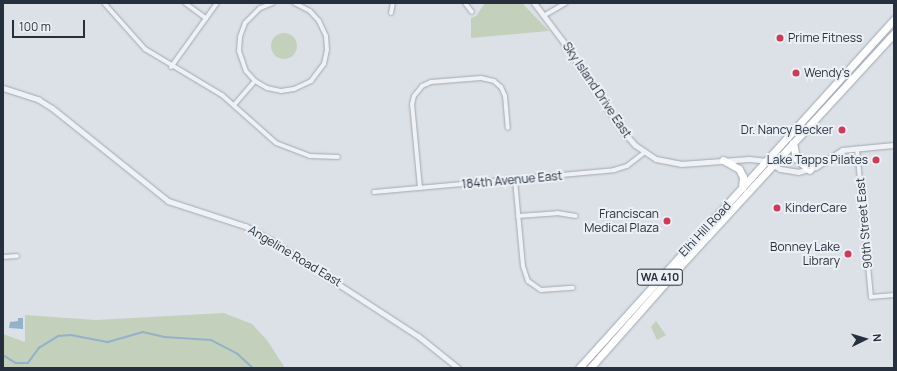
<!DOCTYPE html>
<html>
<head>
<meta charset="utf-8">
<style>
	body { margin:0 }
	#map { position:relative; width:897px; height:371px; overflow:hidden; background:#dce1e7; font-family:Manrope,sans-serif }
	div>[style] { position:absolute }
	.green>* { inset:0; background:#c3d1bc }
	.round { border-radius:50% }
	.water>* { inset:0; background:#94b1ca }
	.stream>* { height:1.5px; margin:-0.75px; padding:0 0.75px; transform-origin:0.75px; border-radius:0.75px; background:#94b1ca }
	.roads { filter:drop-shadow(0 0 1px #a1a8b1) drop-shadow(0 0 1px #a1a8b1) }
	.minor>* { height:4px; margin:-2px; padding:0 2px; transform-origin:2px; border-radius:2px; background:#eff1f5 }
	.tertiary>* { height:5px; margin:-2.5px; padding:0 2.5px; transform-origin:2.5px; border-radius:2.5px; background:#eff1f5 }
	.trunk>* { height:7px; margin:-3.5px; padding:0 3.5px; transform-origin:3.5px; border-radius:3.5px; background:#fff }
	.dots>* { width:11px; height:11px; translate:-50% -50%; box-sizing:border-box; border:2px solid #ebf0f5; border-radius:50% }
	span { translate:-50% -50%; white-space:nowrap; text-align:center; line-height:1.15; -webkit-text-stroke:4px #ebf0f5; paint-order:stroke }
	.shield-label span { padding:1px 3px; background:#ebf0f5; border:1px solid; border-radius:3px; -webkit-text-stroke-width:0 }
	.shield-label { font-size:11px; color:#252f3e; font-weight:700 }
	.poi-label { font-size:12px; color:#252f3e }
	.left { translate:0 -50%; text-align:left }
	.right { translate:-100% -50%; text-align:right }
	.street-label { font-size:12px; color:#252f3e }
	.frame { position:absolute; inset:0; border:4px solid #252f3e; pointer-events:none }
	.north { position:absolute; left:845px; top:319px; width:40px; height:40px; -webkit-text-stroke:3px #ebf0f5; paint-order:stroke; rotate:85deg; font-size:11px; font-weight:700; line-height:16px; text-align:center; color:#252f3e }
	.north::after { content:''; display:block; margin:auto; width:14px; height:18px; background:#252f3e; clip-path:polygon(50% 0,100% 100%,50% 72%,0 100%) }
	.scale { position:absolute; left:12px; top:20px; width:73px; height:18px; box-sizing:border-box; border:2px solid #252f3e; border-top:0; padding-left:5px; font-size:12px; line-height:14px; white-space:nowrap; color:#252f3e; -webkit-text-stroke:3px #ebf0f5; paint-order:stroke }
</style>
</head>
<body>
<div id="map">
	<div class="green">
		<i style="clip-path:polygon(485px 3px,522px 3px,549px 31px,471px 38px,471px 18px,476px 16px)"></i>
		<i class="round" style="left:271px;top:33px;width:26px;height:26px"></i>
		<i style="clip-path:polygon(224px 313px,252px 324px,267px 340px,285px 368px,3px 368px,3px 334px,25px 342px,25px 315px,96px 320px)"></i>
		<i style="clip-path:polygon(656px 321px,666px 335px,657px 340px,651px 327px)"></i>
	</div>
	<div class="water">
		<i style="clip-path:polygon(18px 318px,23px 318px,23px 329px,9px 328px,10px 322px,18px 321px)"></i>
	</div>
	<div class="stream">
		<i style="left:3px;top:355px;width:15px;rotate:32deg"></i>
		<i style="left:16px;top:363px;width:12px"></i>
		<i style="left:28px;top:363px;width:19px;rotate:-54deg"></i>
		<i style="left:39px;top:348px;width:22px;rotate:-32deg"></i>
		<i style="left:58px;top:336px;width:13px;rotate:-4deg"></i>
		<i style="left:71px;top:335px;width:38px;rotate:11deg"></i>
		<i style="left:108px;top:342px;width:36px;rotate:-16deg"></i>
		<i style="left:143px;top:332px;width:22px;rotate:13deg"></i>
		<i style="left:164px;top:337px;width:47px;rotate:3.7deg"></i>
		<i style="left:211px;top:340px;width:30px;rotate:27deg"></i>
		<i style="left:238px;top:354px;width:21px;rotate:43deg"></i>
	</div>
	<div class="roads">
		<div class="minor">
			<i style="left:104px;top:3px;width:62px;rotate:48.3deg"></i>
			<i style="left:145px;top:49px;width:90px;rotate:30.9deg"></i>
			<i style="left:222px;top:95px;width:72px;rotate:41.6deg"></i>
			<i style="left:276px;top:143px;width:36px;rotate:21deg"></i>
			<i style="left:310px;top:156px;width:28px;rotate:2deg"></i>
			<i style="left:185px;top:3px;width:26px;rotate:36deg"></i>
			<i style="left:273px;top:3px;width:14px;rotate:159deg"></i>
			<i style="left:260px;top:8px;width:21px;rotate:135deg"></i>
			<i style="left:245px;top:23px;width:15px;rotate:110deg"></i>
			<i style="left:240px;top:37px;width:14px;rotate:94deg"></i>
			<i style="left:239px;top:51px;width:21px;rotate:71deg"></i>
			<i style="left:246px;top:71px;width:13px;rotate:48deg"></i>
			<i style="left:255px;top:81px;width:14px;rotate:30deg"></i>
			<i style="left:267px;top:88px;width:14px;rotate:12deg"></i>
			<i style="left:281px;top:91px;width:13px;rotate:-9deg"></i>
			<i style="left:294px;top:89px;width:19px;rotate:-25deg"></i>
			<i style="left:311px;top:81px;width:21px;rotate:-53deg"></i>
			<i style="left:324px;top:64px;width:14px;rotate:-78deg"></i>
			<i style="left:327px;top:50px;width:14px;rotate:-94deg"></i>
			<i style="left:326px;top:36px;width:17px;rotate:-115deg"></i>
			<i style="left:319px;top:21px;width:13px;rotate:-132deg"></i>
			<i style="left:310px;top:11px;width:18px;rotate:-153deg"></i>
			<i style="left:465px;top:3px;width:11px;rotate:52deg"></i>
			<i style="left:391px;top:13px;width:10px;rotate:-79deg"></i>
			<i style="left:545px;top:15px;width:24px;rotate:-30deg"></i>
			<i style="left:171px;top:67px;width:79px;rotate:-54.3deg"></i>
			<i style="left:234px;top:105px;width:32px;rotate:-49deg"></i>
			<i style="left:857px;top:149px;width:149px;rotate:84.6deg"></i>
			<i style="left:871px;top:297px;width:23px;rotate:-5deg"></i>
			<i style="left:515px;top:180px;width:86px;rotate:84.7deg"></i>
			<i style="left:523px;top:266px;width:16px;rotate:72deg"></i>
			<i style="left:528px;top:281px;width:16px;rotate:35deg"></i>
			<i style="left:541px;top:290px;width:32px;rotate:-4deg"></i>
			<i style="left:420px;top:188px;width:84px;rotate:-95.4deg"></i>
			<i style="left:412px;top:104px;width:8px;rotate:-76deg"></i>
			<i style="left:414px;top:96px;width:13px;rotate:-51deg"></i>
			<i style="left:422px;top:86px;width:10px;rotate:-24deg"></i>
			<i style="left:431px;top:82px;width:50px;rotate:-4.6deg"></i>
			<i style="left:481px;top:78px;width:13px;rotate:13deg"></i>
			<i style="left:494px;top:81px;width:9px;rotate:41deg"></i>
			<i style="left:501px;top:87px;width:10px;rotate:66deg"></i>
			<i style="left:505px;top:96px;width:32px;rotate:85deg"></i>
			<i style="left:374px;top:192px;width:241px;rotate:-5.2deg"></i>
			<i style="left:614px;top:170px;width:14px;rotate:-17deg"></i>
			<i style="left:627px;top:166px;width:23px;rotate:-38deg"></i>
			<i style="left:518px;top:216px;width:39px;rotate:-4deg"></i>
			<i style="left:557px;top:213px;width:19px;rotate:9deg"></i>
			<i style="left:3px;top:257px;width:14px;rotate:-4deg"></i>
		</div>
		<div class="tertiary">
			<i style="left:534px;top:3px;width:46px;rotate:52.9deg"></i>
			<i style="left:562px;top:40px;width:107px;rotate:56.5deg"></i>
			<i style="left:621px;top:129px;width:21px;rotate:49deg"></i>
			<i style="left:635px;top:145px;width:25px;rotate:34deg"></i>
			<i style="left:656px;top:159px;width:25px;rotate:11deg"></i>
			<i style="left:681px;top:164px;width:68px;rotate:-4.2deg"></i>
			<i style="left:749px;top:159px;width:18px;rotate:6deg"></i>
			<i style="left:767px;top:161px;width:15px;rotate:32deg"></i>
			<i style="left:780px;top:169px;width:18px;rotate:9deg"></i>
			<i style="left:798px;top:172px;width:19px;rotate:-16deg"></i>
			<i style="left:816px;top:167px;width:31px;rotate:-33deg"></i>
			<i style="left:842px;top:150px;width:52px;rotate:-5.5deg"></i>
			<i style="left:3px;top:88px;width:38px;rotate:18deg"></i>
			<i style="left:39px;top:100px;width:15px;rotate:32deg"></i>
			<i style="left:52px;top:108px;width:149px;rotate:38.7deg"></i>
			<i style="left:168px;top:201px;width:81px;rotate:18deg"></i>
			<i style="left:245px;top:226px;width:31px;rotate:29deg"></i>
			<i style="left:272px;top:241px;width:174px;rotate:33.1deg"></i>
			<i style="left:418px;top:336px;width:51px;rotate:38.7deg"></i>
		</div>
		<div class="trunk">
			<i style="left:793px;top:143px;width:15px;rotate:79deg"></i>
			<i style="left:796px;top:158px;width:18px;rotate:41deg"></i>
			<i style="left:723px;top:160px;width:18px;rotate:29deg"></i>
			<i style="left:739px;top:169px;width:9px;rotate:63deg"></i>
			<i style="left:743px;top:177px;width:11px;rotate:95deg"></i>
			<i style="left:579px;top:368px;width:470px;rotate:-47.9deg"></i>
			<i style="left:590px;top:368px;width:137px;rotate:-48.5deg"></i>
			<i style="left:681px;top:265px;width:315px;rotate:-47.4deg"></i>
		</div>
	</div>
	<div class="dots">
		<i style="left:780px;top:38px;background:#d43859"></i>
		<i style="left:796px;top:73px;background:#d43859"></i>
		<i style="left:842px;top:130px;background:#d43859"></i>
		<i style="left:876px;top:160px;background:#d43859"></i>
		<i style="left:777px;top:208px;background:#d43859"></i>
		<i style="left:667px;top:221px;background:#d43859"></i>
		<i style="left:848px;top:254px;background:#d43859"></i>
	</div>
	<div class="shield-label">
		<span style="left:660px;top:277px">WA 410</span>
	</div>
	<div class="poi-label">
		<span class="left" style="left:788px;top:38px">Prime Fitness</span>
		<span class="left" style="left:804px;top:73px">Wendy's</span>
		<span class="right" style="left:833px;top:130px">Dr. Nancy Becker</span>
		<span class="right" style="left:868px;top:160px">Lake Tapps Pilates</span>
		<span class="left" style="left:785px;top:208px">KinderCare</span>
		<span class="right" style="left:659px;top:221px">Franciscan<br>Medical Plaza</span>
		<span class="right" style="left:840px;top:254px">Bonney Lake<br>Library</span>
	</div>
	<div class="street-label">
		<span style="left:597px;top:90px;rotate:56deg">Sky Island Drive East</span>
		<span style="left:512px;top:180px;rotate:-5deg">184th Avenue East</span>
		<span style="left:864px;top:223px;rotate:-95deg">90th Street East</span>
		<span style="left:705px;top:229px;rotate:-47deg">Elhi Hill Road</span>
		<span style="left:295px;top:256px;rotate:31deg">Angeline Road East</span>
	</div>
	<div class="frame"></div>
	<div class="north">N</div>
	<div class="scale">100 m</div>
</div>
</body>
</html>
